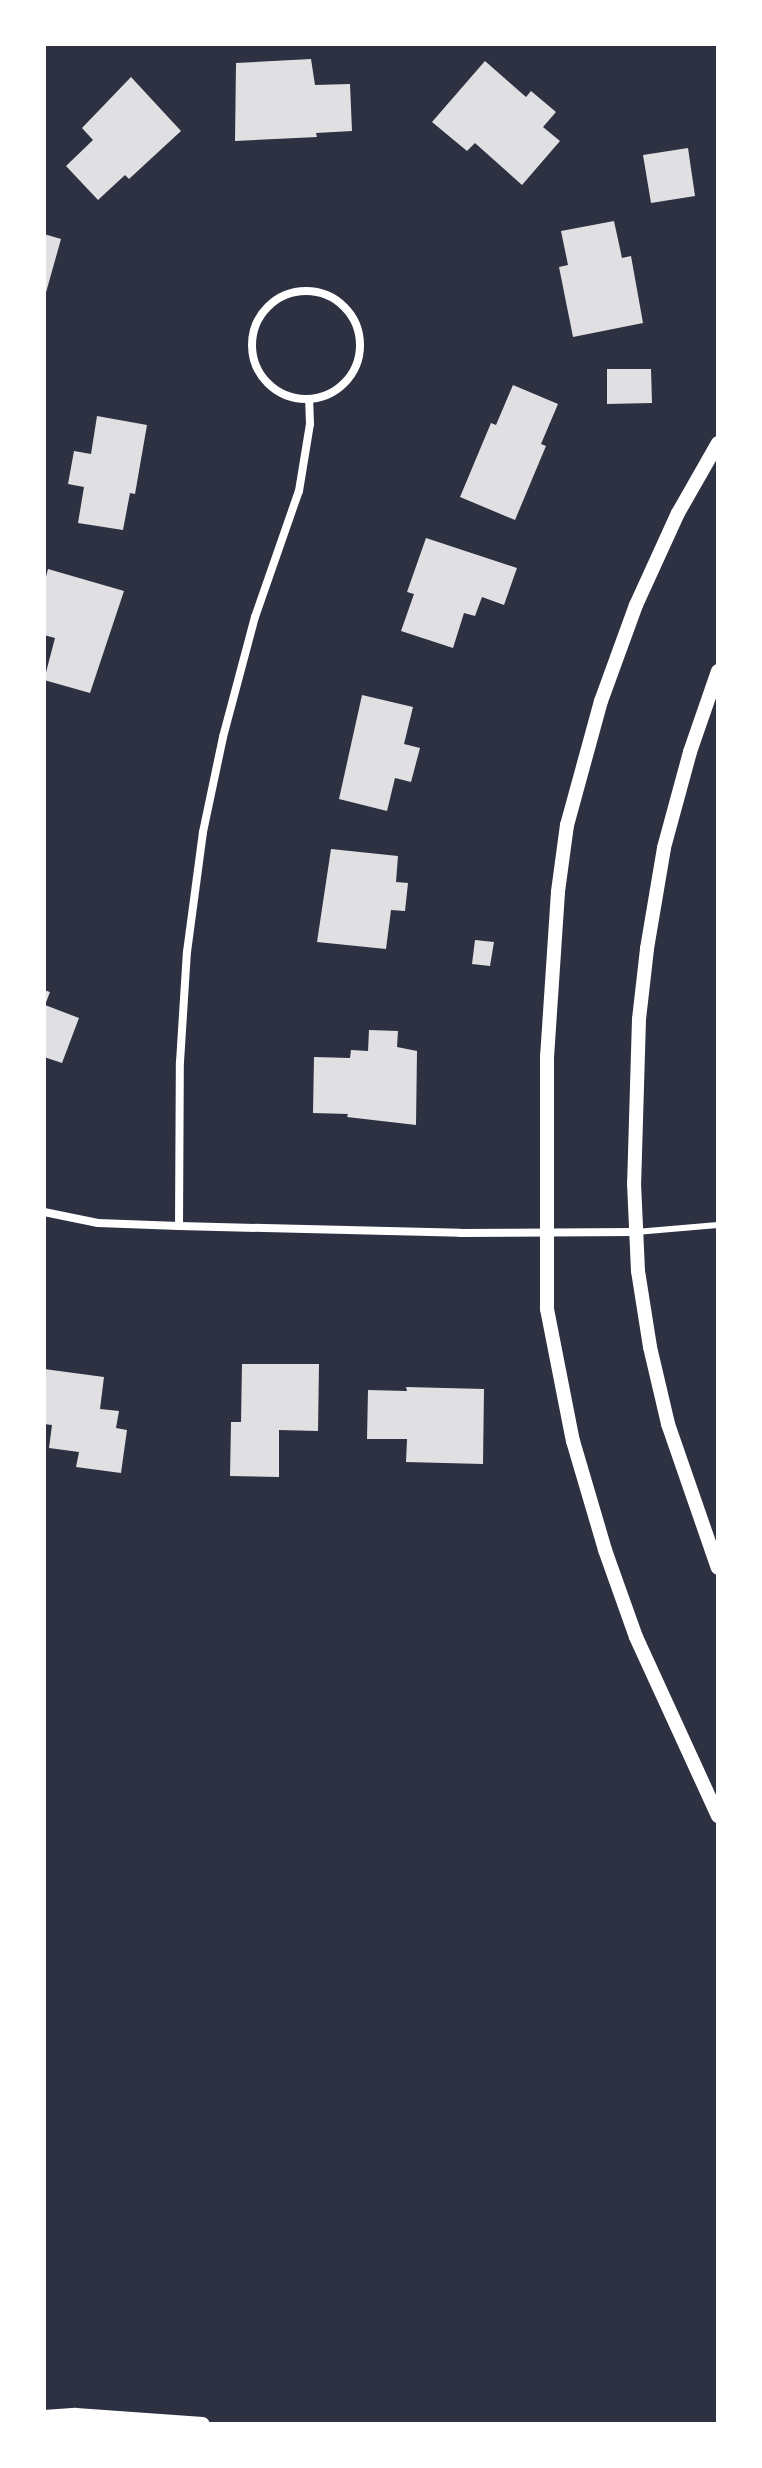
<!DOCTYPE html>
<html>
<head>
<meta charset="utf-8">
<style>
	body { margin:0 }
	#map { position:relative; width:762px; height:2468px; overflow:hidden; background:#2d3142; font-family:"Sofia Sans Condensed",sans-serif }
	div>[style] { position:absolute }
	.building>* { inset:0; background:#e0e0e3 }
	.service>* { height:6px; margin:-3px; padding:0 3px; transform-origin:3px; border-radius:3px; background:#fff }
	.minor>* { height:8px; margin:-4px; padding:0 4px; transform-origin:4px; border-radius:4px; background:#fff }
	.minor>.ring { margin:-4px; padding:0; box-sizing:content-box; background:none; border:8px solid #fff; border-radius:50% }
	.tertiary>* { height:14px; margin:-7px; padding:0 7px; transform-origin:7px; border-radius:7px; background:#fff }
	span { translate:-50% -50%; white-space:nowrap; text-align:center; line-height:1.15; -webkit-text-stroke:6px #fff; paint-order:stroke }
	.frame { position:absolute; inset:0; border:46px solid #fff; pointer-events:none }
</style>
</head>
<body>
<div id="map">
	<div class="building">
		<i style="clip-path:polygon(311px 59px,315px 85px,350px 84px,352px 131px,316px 133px,317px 137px,235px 141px,236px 63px)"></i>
		<i style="clip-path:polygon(485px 61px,526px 97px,531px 91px,556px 112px,543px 127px,560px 141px,522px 185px,475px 143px,467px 151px,432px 122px)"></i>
		<i style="clip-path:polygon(131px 77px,181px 131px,129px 179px,125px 175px,98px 200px,66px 166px,93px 140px,82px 128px)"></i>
		<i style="clip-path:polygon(688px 148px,695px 196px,651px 203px,643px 155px)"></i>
		<i style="clip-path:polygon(614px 221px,622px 258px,631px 256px,643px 323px,573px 337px,559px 267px,568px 265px,561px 231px)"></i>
		<i style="clip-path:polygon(44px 234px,61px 239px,45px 296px,44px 296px)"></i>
		<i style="clip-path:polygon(607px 369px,651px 369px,652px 403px,607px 404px)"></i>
		<i style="clip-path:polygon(513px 385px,558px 404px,541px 444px,546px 446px,515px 520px,460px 497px,491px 423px,496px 425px)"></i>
		<i style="clip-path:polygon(97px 416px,147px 425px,135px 494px,130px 493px,123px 530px,78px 523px,84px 487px,68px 484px,74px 451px,91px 454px)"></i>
		<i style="clip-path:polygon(426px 538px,517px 568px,504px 605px,482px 597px,475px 616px,464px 613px,453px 648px,401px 631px,414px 594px,407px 592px)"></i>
		<i style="clip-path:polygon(48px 569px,124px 591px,90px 693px,44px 680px,55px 638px,44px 635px,44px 584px)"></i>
		<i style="clip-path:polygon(362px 695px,413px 707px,404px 744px,420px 748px,411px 782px,395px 778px,387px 811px,339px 799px)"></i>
		<i style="clip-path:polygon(331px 849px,398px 856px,396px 882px,408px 883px,405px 911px,391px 910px,386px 949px,317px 942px)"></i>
		<i style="clip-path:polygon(475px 940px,494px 942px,490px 966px,472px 964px)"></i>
		<i style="clip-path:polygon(44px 990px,50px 992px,45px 1005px,79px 1018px,62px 1063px,44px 1057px)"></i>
		<i style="clip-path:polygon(369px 1030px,398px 1031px,397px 1047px,417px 1051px,416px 1125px,347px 1117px,348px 1114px,313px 1113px,314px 1057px,350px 1058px,351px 1050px,368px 1051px)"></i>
		<i style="clip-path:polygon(242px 1364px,319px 1364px,318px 1431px,279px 1430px,279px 1477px,230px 1476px,231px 1422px,241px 1422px)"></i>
		<i style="clip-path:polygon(44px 1369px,104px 1377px,100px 1409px,119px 1411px,116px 1428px,127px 1430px,121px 1473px,76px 1467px,79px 1452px,49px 1448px,52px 1425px,44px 1424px)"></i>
		<i style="clip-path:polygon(406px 1387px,484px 1389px,483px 1464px,406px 1462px,407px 1439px,367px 1439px,368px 1390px,407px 1391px)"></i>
	</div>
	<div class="service">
		<i style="left:636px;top:1232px;width:82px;rotate:-4.9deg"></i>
	</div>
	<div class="minor">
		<i class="ring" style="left:252px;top:291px;width:100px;height:100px"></i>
		<i style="left:44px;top:1212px;width:55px;rotate:11.5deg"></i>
		<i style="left:98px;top:1223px;width:81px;rotate:2.1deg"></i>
		<i style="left:179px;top:1226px;width:281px;rotate:1.4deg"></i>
		<i style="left:460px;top:1233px;width:176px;rotate:-0.3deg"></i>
		<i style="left:179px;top:1226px;width:164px;rotate:-89.7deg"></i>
		<i style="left:180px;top:1062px;width:110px;rotate:-86.4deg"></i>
		<i style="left:187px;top:952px;width:121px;rotate:-82.4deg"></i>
		<i style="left:203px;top:832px;width:97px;rotate:-78.1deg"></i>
		<i style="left:223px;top:737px;width:124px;rotate:-75.1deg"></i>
		<i style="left:255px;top:617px;width:133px;rotate:-70.8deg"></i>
		<i style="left:299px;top:491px;width:68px;rotate:-80.7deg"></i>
		<i style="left:310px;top:424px;width:25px;rotate:-92deg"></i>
	</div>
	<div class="tertiary">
		<i style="left:718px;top:443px;width:81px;rotate:119.7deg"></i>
		<i style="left:678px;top:513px;width:101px;rotate:114.5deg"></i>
		<i style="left:636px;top:605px;width:102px;rotate:110deg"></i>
		<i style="left:601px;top:701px;width:129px;rotate:105.3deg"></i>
		<i style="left:567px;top:825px;width:68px;rotate:97.7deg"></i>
		<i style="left:558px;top:892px;width:164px;rotate:93.8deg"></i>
		<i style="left:547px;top:1056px;width:253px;rotate:90deg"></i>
		<i style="left:547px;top:1309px;width:135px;rotate:78.9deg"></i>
		<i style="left:573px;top:1441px;width:114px;rotate:73.6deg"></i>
		<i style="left:605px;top:1550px;width:92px;rotate:70.4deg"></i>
		<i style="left:636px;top:1637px;width:197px;rotate:65.4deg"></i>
		<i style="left:718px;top:671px;width:86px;rotate:109.1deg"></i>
		<i style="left:690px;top:752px;width:99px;rotate:105.2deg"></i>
		<i style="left:664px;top:848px;width:102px;rotate:99.6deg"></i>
		<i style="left:647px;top:949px;width:70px;rotate:96.5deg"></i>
		<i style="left:639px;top:1019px;width:164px;rotate:91.7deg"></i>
		<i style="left:634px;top:1183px;width:88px;rotate:87.4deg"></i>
		<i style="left:638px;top:1271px;width:77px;rotate:81deg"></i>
		<i style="left:650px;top:1347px;width:79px;rotate:76.8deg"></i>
		<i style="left:668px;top:1424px;width:152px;rotate:70.9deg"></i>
		<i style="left:44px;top:2417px;width:32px;rotate:-4deg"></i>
		<i style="left:76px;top:2415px;width:127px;rotate:4.1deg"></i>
	</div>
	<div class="frame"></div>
</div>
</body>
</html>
